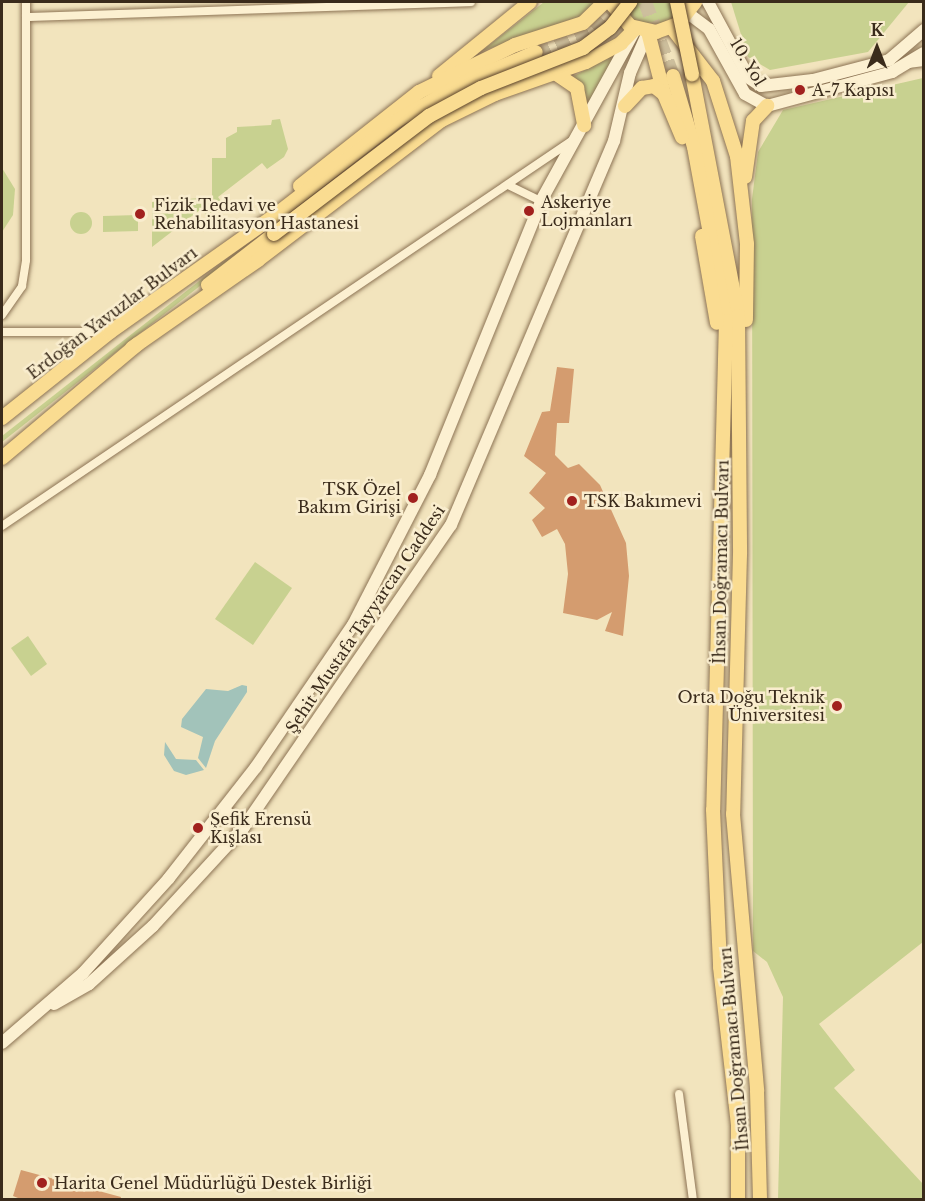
<!DOCTYPE html>
<html>
<head>
<meta charset="utf-8">
<style>
	body { margin:0 }
	#map { position:relative; width:925px; height:1201px; overflow:hidden; background:#f2e4bd; font-family:"Libre Baskerville",serif }
	div>[style] { position:absolute }
	.green>* { inset:0; background:#c8d190 }
	.round { border-radius:50% }
	.water>* { inset:0; background:#a2c3ba }
	.building>* { inset:0; background:#d49c6f }
	.primary-tunnel>* { height:14px; margin-top:-7px; transform-origin:0; background:repeating-linear-gradient(90deg,#cdbf9d 0 14px,transparent 0 21px) }
	.roads { filter:drop-shadow(0 0 2px #8c7354) drop-shadow(0 0 2px #8c7354) }
	.street>* { height:8px; margin:-4px; padding:0 4px; transform-origin:4px; border-radius:4px; background:#fcf0d1 }
	.secondary>* { height:12px; margin:-6px; padding:0 6px; transform-origin:6px; border-radius:6px; background:#fcf0d1 }
	.primary>* { height:14px; margin:-7px; padding:0 7px; transform-origin:7px; border-radius:7px; background:#fadc91 }
	.bridges { filter:drop-shadow(0 0 2px #594129) drop-shadow(0 0 2px #594129) }
	.primary-bridge>* { height:14px; margin:-7px; padding:0 7px; transform-origin:7px; border-radius:7px; background:#fadc91 }
	.dots>* { width:16px; height:16px; translate:-50% -50%; box-sizing:border-box; border:3px solid #f9edce; border-radius:50% }
	span { translate:-50% -50%; white-space:nowrap; text-align:center; line-height:1.15; -webkit-text-stroke:5px #f9edce; paint-order:stroke }
	.street-label { font-size:16px; color:#3a2b1b }
	.poi-label { font-size:16px; color:#3a2b1b }
	.left { translate:0 -50%; text-align:left }
	.right { translate:-100% -50%; text-align:right }
	.frame { position:absolute; inset:0; border:3px solid #3a2b1b; pointer-events:none }
	.north { position:absolute; left:847px; top:18px; width:60px; height:60px; -webkit-text-stroke:4px #f9edce; paint-order:stroke; rotate:0deg; font-size:16px; font-weight:700; line-height:24px; text-align:center; color:#3a2b1b }
	.north::after { content:''; display:block; margin:auto; width:21px; height:27px; background:#3a2b1b; clip-path:polygon(50% 0,100% 100%,50% 72%,0 100%) }
</style>
</head>
<body>
<div id="map">
	<div class="green">
		<i style="clip-path:polygon(544px 2px,596px 2px,579px 18px,482px 51px)"></i>
		<i style="clip-path:polygon(615px 2px,684px 2px,676px 16px,657px 26px,635px 23px)"></i>
		<i style="clip-path:polygon(731px 2px,909px 2px,868px 52px,770px 70px,748px 57px)"></i>
		<i style="clip-path:polygon(620px 51px,589px 104px,574px 76px)"></i>
		<i style="clip-path:polygon(923px 78px,923px 942px,819px 1024px,855px 1070px,834px 1088px,923px 1184px,923px 1199px,778px 1199px,783px 997px,767px 962px,753px 951px,752px 199px,758px 152px,783px 110px)"></i>
		<i style="clip-path:polygon(280px 119px,288px 149px,284px 157px,267px 169px,262px 163px,218px 197px,223px 204px,207px 216px,201px 209px,152px 247px,152px 202px,212px 197px,212px 158px,226px 158px,226px 138px,237px 132px,237px 127px,271px 125px,272px 120px)"></i>
		<i style="clip-path:polygon(2px 168px,15px 189px,13px 215px,2px 232px)"></i>
		<i class="round" style="left:70px;top:212px;width:22px;height:22px"></i>
		<i style="clip-path:polygon(138px 215px,138px 231px,103px 232px,103px 216px)"></i>
		<i style="clip-path:polygon(273px 223px,276px 226px,2px 442px,2px 436px)"></i>
		<i style="clip-path:polygon(255px 562px,292px 588px,253px 645px,215px 619px)"></i>
		<i style="clip-path:polygon(28px 636px,47px 664px,31px 676px,11px 648px)"></i>
	</div>
	<div class="water">
		<i style="clip-path:polygon(242px 685px,247px 686px,247px 692px,215px 741px,206px 768px,198px 758px,203px 737px,181px 727px,182px 719px,206px 689px,228px 691px)"></i>
		<i style="clip-path:polygon(165px 742px,176px 759px,196px 760px,204px 770px,186px 775px,174px 771px,164px 755px)"></i>
	</div>
	<div class="building">
		<i style="clip-path:polygon(557px 367px,574px 369px,569px 423px,557px 423px,555px 455px,568px 468px,579px 464px,600px 485px,626px 543px,629px 576px,623px 636px,605px 631px,612px 612px,597px 620px,563px 613px,568px 574px,565px 544px,557px 529px,542px 537px,532px 520px,545px 508px,529px 493px,546px 473px,524px 456px,542px 412px,550px 411px)"></i>
		<i style="clip-path:polygon(21px 1170px,121px 1197px,120px 1200px,23px 1200px,13px 1196px)"></i>
	</div>
	<div class="primary-tunnel">
		<i style="left:645px;top:2px;width:79px;rotate:69.3deg"></i>
		<i style="left:536px;top:52px;width:60px;rotate:-24.4deg"></i>
		<i style="left:591px;top:27px;width:34px;rotate:-47deg"></i>
	</div>
	<div class="roads">
		<div class="street">
			<i style="left:26px;top:17px;width:445px;rotate:-1.9deg"></i>
			<i style="left:908px;top:64px;width:16px;rotate:-7deg"></i>
			<i style="left:508px;top:185px;width:37px;rotate:26deg"></i>
			<i style="left:2px;top:315px;width:35px;rotate:-55deg"></i>
			<i style="left:22px;top:286px;width:26px;rotate:-81deg"></i>
			<i style="left:26px;top:260px;width:258px;rotate:-90deg"></i>
			<i style="left:2px;top:332px;width:107px"></i>
			<i style="left:2px;top:526px;width:689px;rotate:-34.06deg"></i>
			<i style="left:679px;top:1094px;width:107px;rotate:82.5deg"></i>
		</div>
		<div class="secondary">
			<i style="left:708px;top:2px;width:86px;rotate:61.7deg"></i>
			<i style="left:749px;top:78px;width:14px;rotate:34deg"></i>
			<i style="left:761px;top:86px;width:52px;rotate:-6.6deg"></i>
			<i style="left:813px;top:80px;width:79px;rotate:-14.7deg"></i>
			<i style="left:889px;top:60px;width:46px;rotate:-40.6deg"></i>
			<i style="left:689px;top:14px;width:25px;rotate:37deg"></i>
			<i style="left:709px;top:29px;width:74px;rotate:61deg"></i>
			<i style="left:745px;top:94px;width:25px;rotate:29deg"></i>
			<i style="left:767px;top:106px;width:130px;rotate:-15.2deg"></i>
			<i style="left:892px;top:72px;width:37px;rotate:-31deg"></i>
			<i style="left:224px;top:810px;width:26px;rotate:40deg"></i>
			<i style="left:54px;top:1004px;width:40px;rotate:-29.7deg"></i>
			<i style="left:89px;top:984px;width:86px;rotate:-42.2deg"></i>
			<i style="left:153px;top:926px;width:134px;rotate:-47.4deg"></i>
			<i style="left:244px;top:827px;width:366px;rotate:-55.6deg"></i>
			<i style="left:451px;top:525px;width:417px;rotate:-67deg"></i>
			<i style="left:614px;top:141px;width:70px;rotate:-76.8deg"></i>
			<i style="left:630px;top:73px;width:45px;rotate:-66.3deg"></i>
			<i style="left:2px;top:1043px;width:107px;rotate:-40.8deg"></i>
			<i style="left:83px;top:973px;width:128px;rotate:-47.8deg"></i>
			<i style="left:169px;top:878px;width:141px;rotate:-51.9deg"></i>
			<i style="left:256px;top:767px;width:172px;rotate:-55.7deg"></i>
			<i style="left:353px;top:625px;width:169px;rotate:-62.8deg"></i>
			<i style="left:430px;top:475px;width:296px;rotate:-67.9deg"></i>
			<i style="left:541px;top:201px;width:195px;rotate:-61.2deg"></i>
		</div>
		<div class="primary">
			<i style="left:610px;top:2px;width:31px;rotate:50deg"></i>
			<i style="left:630px;top:26px;width:27px;rotate:13deg"></i>
			<i style="left:656px;top:32px;width:23px;rotate:-20deg"></i>
			<i style="left:678px;top:24px;width:28px;rotate:-52deg"></i>
			<i style="left:672px;top:28px;width:67px;rotate:52.3deg"></i>
			<i style="left:713px;top:81px;width:79px;rotate:72.3deg"></i>
			<i style="left:737px;top:156px;width:89px;rotate:83.5deg"></i>
			<i style="left:747px;top:244px;width:76px;rotate:90.8deg"></i>
			<i style="left:648px;top:32px;width:64px;rotate:75.5deg"></i>
			<i style="left:555px;top:73px;width:27px;rotate:34deg"></i>
			<i style="left:577px;top:88px;width:38px;rotate:79deg"></i>
			<i style="left:692px;top:74px;width:246px;rotate:79.2deg"></i>
			<i style="left:738px;top:316px;width:238px;rotate:89.5deg"></i>
			<i style="left:740px;top:554px;width:260px;rotate:91.5deg"></i>
			<i style="left:733px;top:814px;width:278px;rotate:85deg"></i>
			<i style="left:757px;top:1091px;width:109px;rotate:88.4deg"></i>
			<i style="left:439px;top:76px;width:117px;rotate:-39.1deg"></i>
			<i style="left:673px;top:76px;width:74px;rotate:73.5deg"></i>
			<i style="left:694px;top:147px;width:177px;rotate:79.6deg"></i>
			<i style="left:726px;top:321px;width:489px;rotate:91.5deg"></i>
			<i style="left:713px;top:810px;width:157px;rotate:87.4deg"></i>
			<i style="left:720px;top:967px;width:160px;rotate:83.5deg"></i>
			<i style="left:738px;top:1126px;width:74px;rotate:90deg"></i>
			<i style="left:625px;top:106px;width:25px;rotate:-47deg"></i>
			<i style="left:642px;top:88px;width:12px;rotate:-9deg"></i>
			<i style="left:654px;top:86px;width:13px;rotate:39deg"></i>
			<i style="left:664px;top:94px;width:47px;rotate:67.3deg"></i>
			<i style="left:745px;top:177px;width:57px;rotate:-81.9deg"></i>
			<i style="left:753px;top:121px;width:21px;rotate:-47deg"></i>
			<i style="left:300px;top:186px;width:152px;rotate:-38.3deg"></i>
			<i style="left:419px;top:92px;width:107px;rotate:-26.1deg"></i>
			<i style="left:515px;top:45px;width:71px;rotate:-17.9deg"></i>
			<i style="left:583px;top:23px;width:30px;rotate:-44deg"></i>
			<i style="left:702px;top:236px;width:88px;rotate:80.2deg"></i>
			<i style="left:208px;top:285px;width:83px;rotate:-37.7deg"></i>
			<i style="left:132px;top:348px;width:154px;rotate:-34.9deg"></i>
			<i style="left:258px;top:260px;width:231px;rotate:-37.3deg"></i>
			<i style="left:442px;top:120px;width:59px;rotate:-26.1deg"></i>
			<i style="left:495px;top:94px;width:96px;rotate:-19.4deg"></i>
			<i style="left:586px;top:62px;width:40px;rotate:-28deg"></i>
			<i style="left:621px;top:43px;width:20px;rotate:-45deg"></i>
			<i style="left:2px;top:418px;width:138px;rotate:-38.5deg"></i>
			<i style="left:110px;top:332px;width:206px;rotate:-35.3deg"></i>
			<i style="left:278px;top:213px;width:152px;rotate:-37.8deg"></i>
			<i style="left:398px;top:120px;width:75px;rotate:-29.6deg"></i>
			<i style="left:463px;top:83px;width:79px;rotate:-23deg"></i>
			<i style="left:2px;top:458px;width:177px;rotate:-40deg"></i>
		</div>
	</div>
	<div class="bridges">
		<div class="primary-bridge">
			<i style="left:677px;top:2px;width:74px;rotate:78.2deg"></i>
			<i style="left:274px;top:234px;width:195px;rotate:-37.3deg"></i>
			<i style="left:429px;top:116px;width:59px;rotate:-28.3deg"></i>
			<i style="left:481px;top:88px;width:110px;rotate:-21.4deg"></i>
			<i style="left:583px;top:48px;width:34px;rotate:-37deg"></i>
			<i style="left:610px;top:28px;width:33px;rotate:-52deg"></i>
		</div>
	</div>
	<div class="dots">
		<i style="left:800px;top:90px;background:#a1211e"></i>
		<i style="left:529px;top:211px;background:#a1211e"></i>
		<i style="left:140px;top:214px;background:#a1211e"></i>
		<i style="left:413px;top:498px;background:#a1211e"></i>
		<i style="left:572px;top:501px;background:#a1211e"></i>
		<i style="left:837px;top:706px;background:#a1211e"></i>
		<i style="left:198px;top:828px;background:#a1211e"></i>
		<i style="left:42px;top:1183px;background:#a1211e"></i>
	</div>
	<div class="street-label">
		<span style="left:748px;top:62px;rotate:59deg">10. Yol</span>
		<span style="left:112px;top:313px;rotate:-37deg">Erdoğan Yavuzlar Bulvarı</span>
		<span style="left:721px;top:562px;rotate:-89deg">İhsan Doğramacı Bulvarı</span>
		<span style="left:365px;top:619px;rotate:-56deg">Şehit Mustafa Tayyarcan Caddesi</span>
		<span style="left:734px;top:1049px;rotate:-95deg">İhsan Doğramacı Bulvarı</span>
	</div>
	<div class="poi-label">
		<span class="left" style="left:812px;top:90px">A-7 Kapısı</span>
		<span class="left" style="left:541px;top:211px">Askeriye<br>Lojmanları</span>
		<span class="left" style="left:154px;top:214px">Fizik Tedavi ve<br>Rehabilitasyon Hastanesi</span>
		<span class="right" style="left:401px;top:498px">TSK Özel<br>Bakım Girişi</span>
		<span class="left" style="left:584px;top:501px">TSK Bakımevi</span>
		<span class="right" style="left:825px;top:706px">Orta Doğu Teknik<br>Üniversitesi</span>
		<span class="left" style="left:210px;top:828px">Şefik Erensü<br>Kışlası</span>
		<span class="left" style="left:54px;top:1183px">Harita Genel Müdürlüğü Destek Birliği</span>
	</div>
	<div class="frame"></div>
	<div class="north">K</div>
</div>
</body>
</html>
